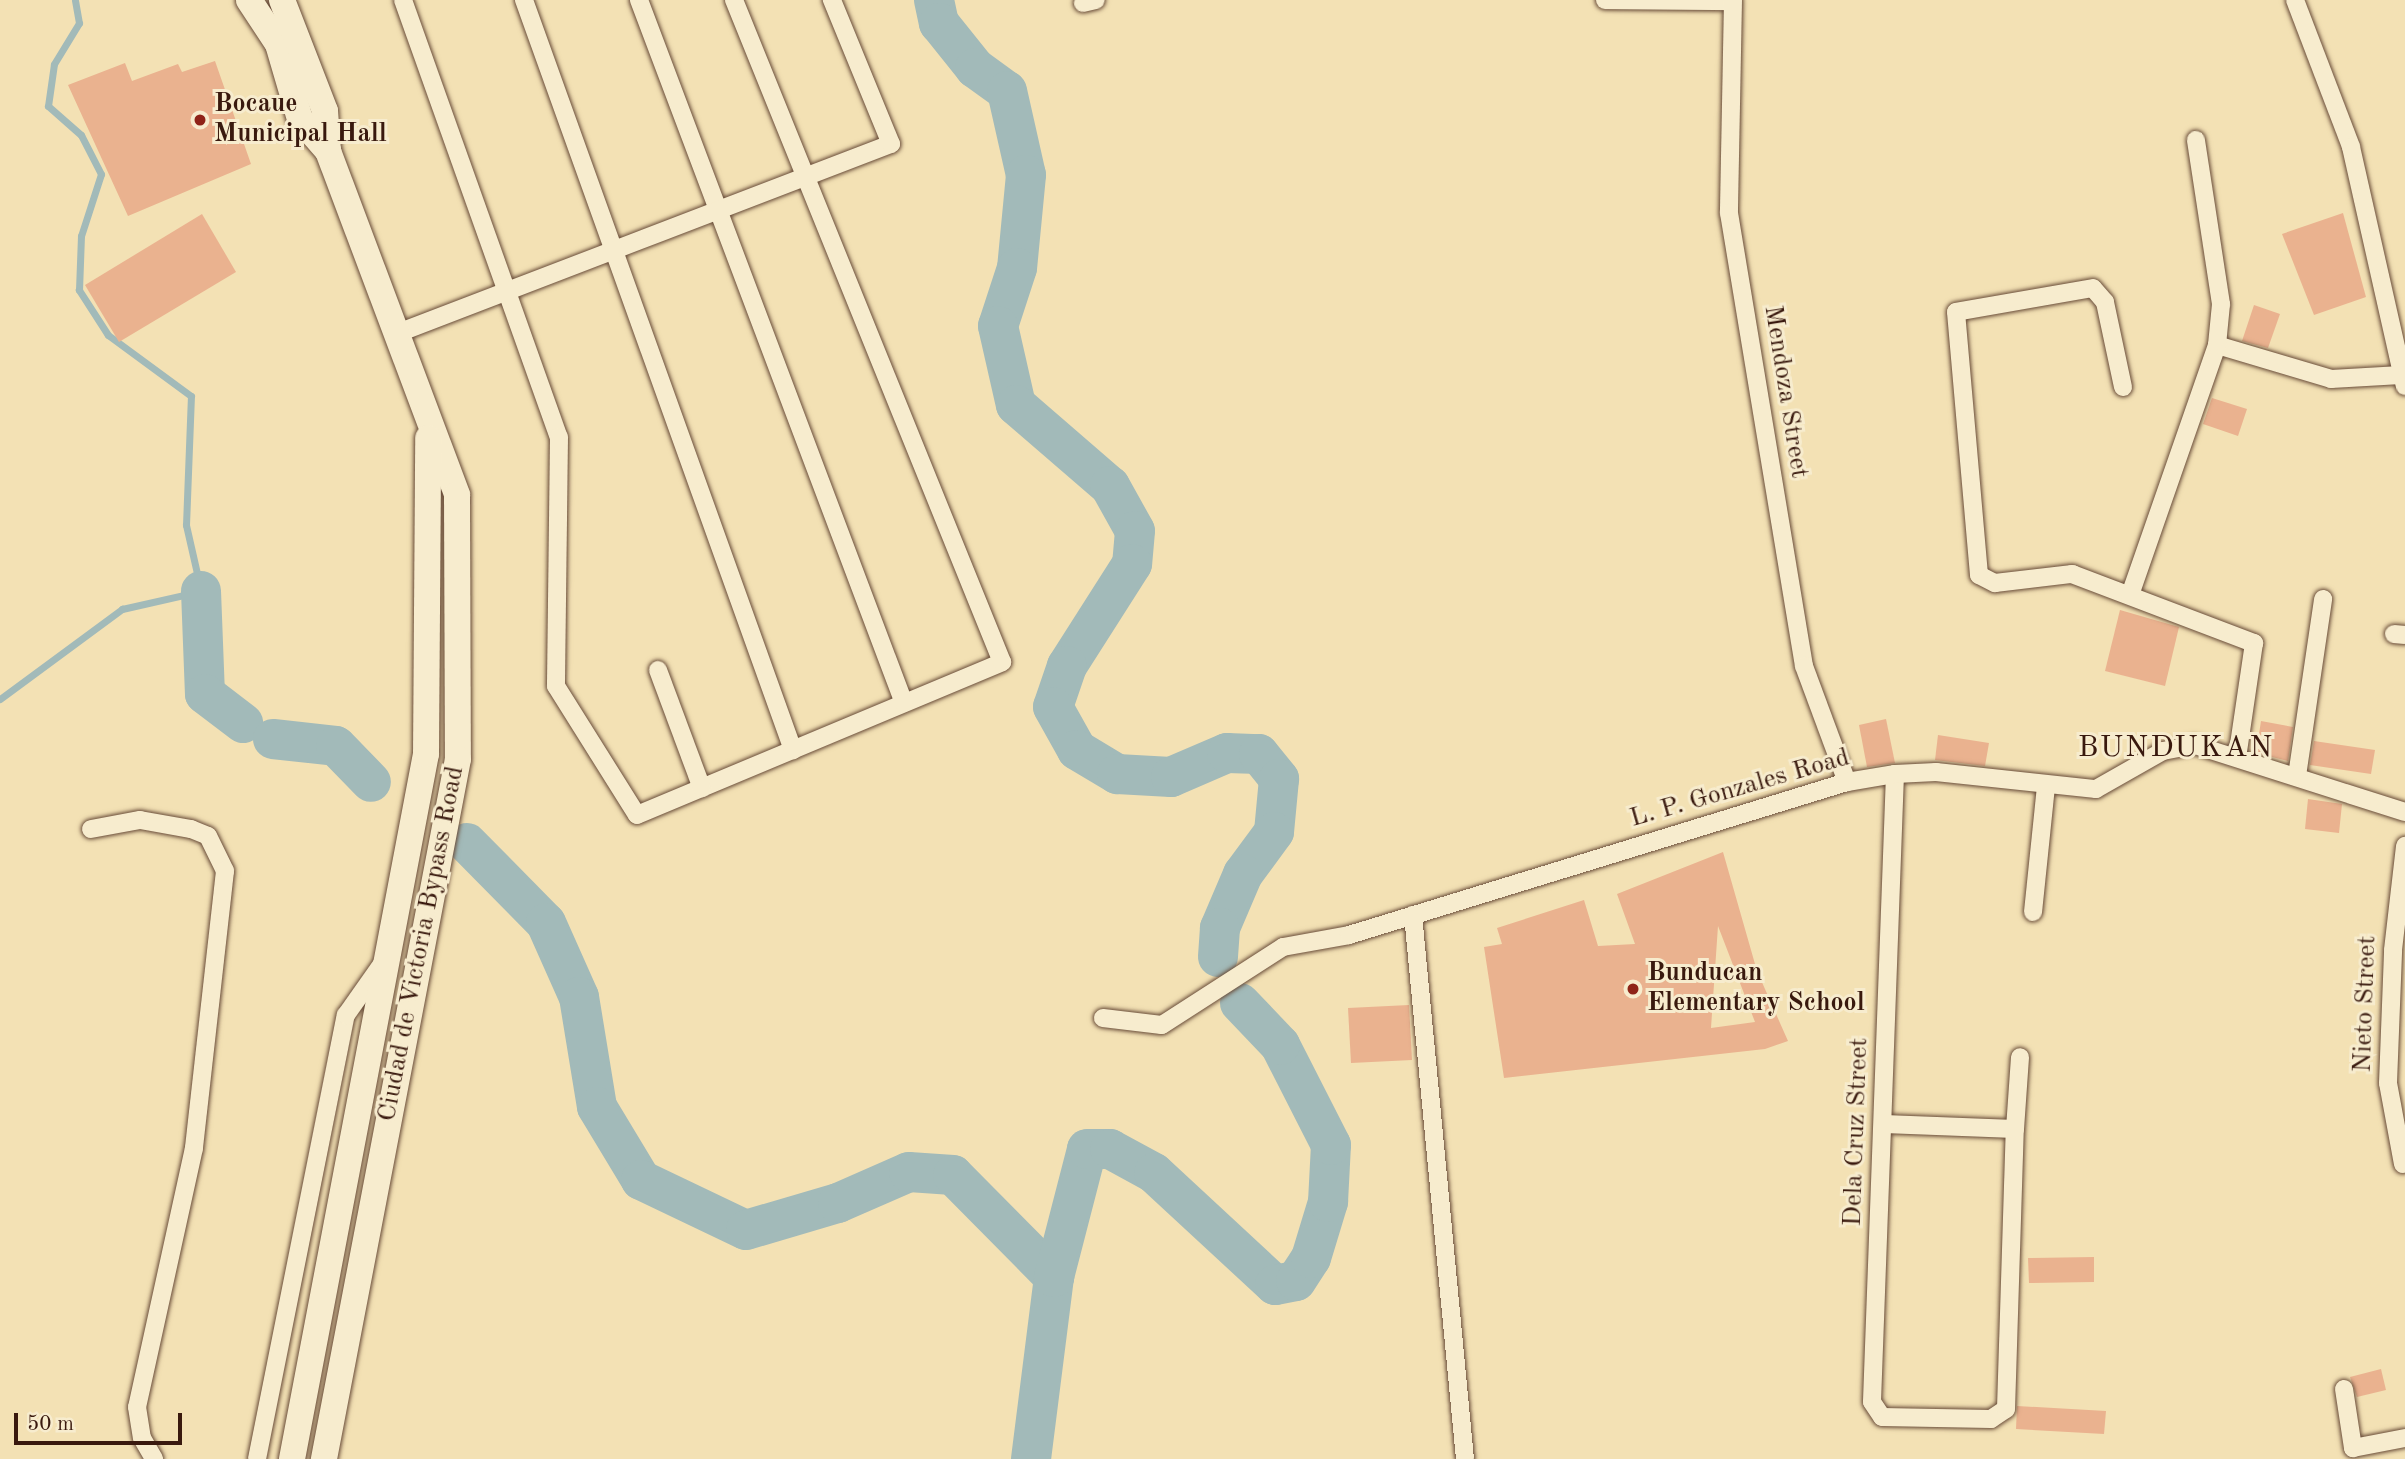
<!DOCTYPE html>
<html>
<head>
<meta charset="utf-8">
<style>
	body { margin:0 }
	#map { position:relative; width:2405px; height:1459px; overflow:hidden; background:#f3e1b4; font-family:"Old Standard TT",serif }
	div>[style] { position:absolute }
	.stream>* { height:7px; margin:-3.5px; padding:0 3.5px; transform-origin:3.5px; border-radius:3.5px; background:#a2bab9 }
	.river>* { height:40px; margin:-20px; padding:0 20px; transform-origin:20px; border-radius:20px; background:#a2bab9 }
	.building>* { inset:0; background:#eab28f }
	.roads { filter:drop-shadow(0 0 2px #684b38) drop-shadow(0 0 2px #684b38) }
	.minor>* { height:18px; margin:-9px; padding:0 9px; transform-origin:9px; border-radius:9px; background:#f7ecce }
	.secondary>* { height:26px; margin:-13px; padding:0 13px; transform-origin:13px; border-radius:13px; background:#f7ecce }
	.dots>* { width:19px; height:19px; translate:-50% -50%; box-sizing:border-box; border:4px solid #f7ecce; border-radius:50% }
	span { translate:-50% -50%; white-space:nowrap; text-align:center; line-height:1.15; -webkit-text-stroke:6px #f7ecce; paint-order:stroke }
	.poi-label { font-size:26px; color:#39190e; font-weight:700 }
	.left { translate:0 -50%; text-align:left }
	.street-label { font-size:26px; color:#39190e }
	.quarter-label { font-size:30px; color:#39190e; letter-spacing:2px }
	.scale { position:absolute; left:14px; top:1413px; width:168px; height:32px; box-sizing:border-box; border:4px solid #39190e; border-top:0; padding-left:9px; font-size:21px; line-height:24px; white-space:nowrap; color:#39190e; -webkit-text-stroke:5px #f7ecce; paint-order:stroke }
</style>
</head>
<body>
<div id="map">
	<div class="stream">
		<i style="left:0;top:699px;width:152px;rotate:-36.4deg"></i>
		<i style="left:122px;top:609px;width:81px;rotate:-12.8deg"></i>
		<i style="left:201px;top:591px;width:68px;rotate:-102.8deg"></i>
		<i style="left:186px;top:525px;width:129px;rotate:-87.8deg"></i>
		<i style="left:191px;top:396px;width:103px;rotate:-143.7deg"></i>
		<i style="left:108px;top:335px;width:54px;rotate:-122.8deg"></i>
		<i style="left:79px;top:290px;width:54px;rotate:-87.9deg"></i>
		<i style="left:81px;top:236px;width:65px;rotate:-72.1deg"></i>
		<i style="left:101px;top:174px;width:44px;rotate:-117.1deg"></i>
		<i style="left:81px;top:135px;width:44px;rotate:-138.7deg"></i>
		<i style="left:48px;top:106px;width:42px;rotate:-81.9deg"></i>
		<i style="left:54px;top:64px;width:48px;rotate:-58.6deg"></i>
		<i style="left:79px;top:23px;width:23px;rotate:-100deg"></i>
	</div>
	<div class="river">
		<i style="left:934px;top:0;width:24px;rotate:78deg"></i>
		<i style="left:939px;top:23px;width:58px;rotate:51.3deg"></i>
		<i style="left:975px;top:68px;width:39px;rotate:36deg"></i>
		<i style="left:1007px;top:91px;width:86px;rotate:77.3deg"></i>
		<i style="left:1026px;top:175px;width:93px;rotate:95.5deg"></i>
		<i style="left:1017px;top:268px;width:61px;rotate:108.1deg"></i>
		<i style="left:998px;top:326px;width:81px;rotate:77.2deg"></i>
		<i style="left:1016px;top:405px;width:124px;rotate:40.8deg"></i>
		<i style="left:1110px;top:486px;width:51px;rotate:60.9deg"></i>
		<i style="left:1135px;top:531px;width:33px;rotate:95deg"></i>
		<i style="left:1132px;top:564px;width:121px;rotate:122.5deg"></i>
		<i style="left:1067px;top:666px;width:43px;rotate:108.9deg"></i>
		<i style="left:1053px;top:707px;width:49px;rotate:60.8deg"></i>
		<i style="left:1077px;top:750px;width:47px;rotate:31deg"></i>
		<i style="left:1117px;top:774px;width:54px;rotate:3.2deg"></i>
		<i style="left:1171px;top:777px;width:61px;rotate:-23.2deg"></i>
		<i style="left:1227px;top:753px;width:32px;rotate:2deg"></i>
		<i style="left:1259px;top:754px;width:32px;rotate:51deg"></i>
		<i style="left:1279px;top:779px;width:53px;rotate:95.4deg"></i>
		<i style="left:1274px;top:832px;width:52px;rotate:126.4deg"></i>
		<i style="left:1243px;top:874px;width:59px;rotate:113.1deg"></i>
		<i style="left:1220px;top:928px;width:29px;rotate:94deg"></i>
		<i style="left:201px;top:591px;width:103px;rotate:87.8deg"></i>
		<i style="left:205px;top:694px;width:48px;rotate:37.3deg"></i>
		<i style="left:273px;top:739px;width:63px;rotate:6.3deg"></i>
		<i style="left:336px;top:746px;width:50px;rotate:45.8deg"></i>
		<i style="left:467px;top:843px;width:112px;rotate:45.4deg"></i>
		<i style="left:546px;top:923px;width:81px;rotate:66deg"></i>
		<i style="left:579px;top:997px;width:111px;rotate:80.7deg"></i>
		<i style="left:597px;top:1107px;width:85px;rotate:58.9deg"></i>
		<i style="left:641px;top:1180px;width:116px;rotate:25.5deg"></i>
		<i style="left:746px;top:1230px;width:96px;rotate:-16.4deg"></i>
		<i style="left:838px;top:1203px;width:77px;rotate:-23.6deg"></i>
		<i style="left:909px;top:1172px;width:44px;rotate:3.9deg"></i>
		<i style="left:953px;top:1175px;width:144px;rotate:45.3deg"></i>
		<i style="left:1031px;top:1459px;width:183px;rotate:-82.8deg"></i>
		<i style="left:1054px;top:1277px;width:132px;rotate:-75.5deg"></i>
		<i style="left:1087px;top:1149px;width:23px"></i>
		<i style="left:1110px;top:1149px;width:50px;rotate:28.6deg"></i>
		<i style="left:1154px;top:1173px;width:165px;rotate:42.8deg"></i>
		<i style="left:1275px;top:1285px;width:21px;rotate:-11deg"></i>
		<i style="left:1296px;top:1281px;width:27px;rotate:-57deg"></i>
		<i style="left:1311px;top:1258px;width:59px;rotate:-73.1deg"></i>
		<i style="left:1328px;top:1202px;width:57px;rotate:-87deg"></i>
		<i style="left:1331px;top:1145px;width:112px;rotate:-117deg"></i>
		<i style="left:1280px;top:1045px;width:58px;rotate:-133.6deg"></i>
	</div>
	<div class="building">
		<i style="clip-path:polygon(215px 61px,251px 164px,128px 216px,68px 85px,125px 63px,132px 81px,178px 64px,182px 72px)"></i>
		<i style="clip-path:polygon(2343px 213px,2366px 297px,2314px 315px,2282px 234px)"></i>
		<i style="clip-path:polygon(202px 214px,236px 272px,119px 342px,85px 285px)"></i>
		<i style="clip-path:polygon(2254px 305px,2280px 314px,2268px 348px,2242px 341px)"></i>
		<i style="clip-path:polygon(2212px 398px,2247px 409px,2238px 436px,2203px 424px)"></i>
		<i style="clip-path:polygon(2120px 610px,2179px 627px,2165px 686px,2105px 671px)"></i>
		<i style="clip-path:polygon(1886px 719px,1895px 763px,1867px 767px,1859px 725px)"></i>
		<i style="clip-path:polygon(2261px 721px,2293px 727px,2288px 761px,2256px 753px)"></i>
		<i style="clip-path:polygon(1938px 735px,1989px 743px,1985px 766px,1935px 760px)"></i>
		<i style="clip-path:polygon(2314px 741px,2375px 750px,2371px 774px,2310px 765px)"></i>
		<i style="clip-path:polygon(2308px 799px,2342px 804px,2339px 833px,2305px 829px)"></i>
		<i style="clip-path:polygon(evenodd,1723px 852px,1757px 971px,1788px 1041px,1765px 1049px,1504px 1078px,1484px 947px,1502px 944px,1497px 928px,1584px 900px,1598px 946px,1635px 944px,1617px 894px,1723px 852px,1718px 926px,1755px 1022px,1711px 1028px,1718px 926px)"></i>
		<i style="clip-path:polygon(1409px 1005px,1412px 1060px,1351px 1063px,1348px 1008px)"></i>
		<i style="clip-path:polygon(2094px 1257px,2094px 1282px,2029px 1283px,2028px 1258px)"></i>
		<i style="clip-path:polygon(2381px 1369px,2386px 1390px,2357px 1397px,2350px 1377px)"></i>
		<i style="clip-path:polygon(2017px 1406px,2106px 1411px,2104px 1434px,2016px 1429px)"></i>
	</div>
	<div class="roads">
		<div class="minor">
			<i style="left:403px;top:0;width:464px;rotate:70.4deg"></i>
			<i style="left:559px;top:437px;width:249px;rotate:90.7deg"></i>
			<i style="left:556px;top:686px;width:152px;rotate:57.9deg"></i>
			<i style="left:637px;top:815px;width:396px;rotate:-22.7deg"></i>
			<i style="left:1002px;top:662px;width:714px;rotate:-112.04deg"></i>
			<i style="left:524px;top:0;width:797px;rotate:70.27deg"></i>
			<i style="left:639px;top:0;width:751px;rotate:69.35deg"></i>
			<i style="left:1605px;top:0;width:127px;rotate:0.5deg"></i>
			<i style="left:1733px;top:0;width:213px;rotate:91.1deg"></i>
			<i style="left:1729px;top:213px;width:459px;rotate:80.6deg"></i>
			<i style="left:1804px;top:666px;width:124px;rotate:69.7deg"></i>
			<i style="left:2295px;top:0;width:157px;rotate:69.1deg"></i>
			<i style="left:2351px;top:147px;width:245px;rotate:77.3deg"></i>
			<i style="left:1083px;top:3px;width:13px;rotate:-13deg"></i>
			<i style="left:398px;top:333px;width:528px;rotate:-20.98deg"></i>
			<i style="left:891px;top:144px;width:156px;rotate:-112.3deg"></i>
			<i style="left:2217px;top:345px;width:119px;rotate:16.6deg"></i>
			<i style="left:2331px;top:379px;width:70px;rotate:-3.3deg"></i>
			<i style="left:2123px;top:387px;width:87px;rotate:-102deg"></i>
			<i style="left:2105px;top:302px;width:18px;rotate:-131deg"></i>
			<i style="left:2093px;top:288px;width:139px;rotate:170.1deg"></i>
			<i style="left:1956px;top:312px;width:264px;rotate:85deg"></i>
			<i style="left:1979px;top:575px;width:18px;rotate:27deg"></i>
			<i style="left:1995px;top:583px;width:78px;rotate:-6.7deg"></i>
			<i style="left:2072px;top:574px;width:195px;rotate:20.8deg"></i>
			<i style="left:2254px;top:643px;width:116px;rotate:98.4deg"></i>
			<i style="left:2130px;top:595px;width:265px;rotate:-70.8deg"></i>
			<i style="left:2217px;top:345px;width:41px;rotate:-84.4deg"></i>
			<i style="left:2221px;top:304px;width:166px;rotate:-98.7deg"></i>
			<i style="left:2394px;top:634px;width:11px;rotate:5deg"></i>
			<i style="left:658px;top:670px;width:126px;rotate:69.6deg"></i>
			<i style="left:1895px;top:774px;width:628px;rotate:92.1deg"></i>
			<i style="left:1872px;top:1402px;width:18px;rotate:56deg"></i>
			<i style="left:1882px;top:1417px;width:109px;rotate:1.1deg"></i>
			<i style="left:1991px;top:1419px;width:18px;rotate:-34deg"></i>
			<i style="left:2006px;top:1409px;width:280px;rotate:-88.2deg"></i>
			<i style="left:2297px;top:776px;width:179px;rotate:-81.6deg"></i>
			<i style="left:91px;top:829px;width:50px;rotate:-10.4deg"></i>
			<i style="left:140px;top:820px;width:52px;rotate:10deg"></i>
			<i style="left:191px;top:829px;width:18px;rotate:22deg"></i>
			<i style="left:208px;top:836px;width:39px;rotate:64deg"></i>
			<i style="left:225px;top:871px;width:279px;rotate:96.4deg"></i>
			<i style="left:194px;top:1148px;width:265px;rotate:102.4deg"></i>
			<i style="left:137px;top:1407px;width:31px;rotate:81deg"></i>
			<i style="left:142px;top:1438px;width:24px;rotate:60deg"></i>
			<i style="left:2033px;top:912px;width:127px;rotate:-84.1deg"></i>
			<i style="left:1413px;top:915px;width:546px;rotate:84.54deg"></i>
			<i style="left:1103px;top:1018px;width:59px;rotate:6.8deg"></i>
			<i style="left:1162px;top:1025px;width:144px;rotate:-32.8deg"></i>
			<i style="left:1283px;top:947px;width:67px;rotate:-10.3deg"></i>
			<i style="left:1349px;top:935px;width:521px;rotate:-17.08deg"></i>
			<i style="left:1847px;top:782px;width:49px;rotate:-9.5deg"></i>
			<i style="left:1895px;top:774px;width:41px;rotate:-2.8deg"></i>
			<i style="left:1936px;top:772px;width:161px;rotate:6.1deg"></i>
			<i style="left:2096px;top:789px;width:77px;rotate:-29.6deg"></i>
			<i style="left:2163px;top:751px;width:33px;rotate:-11deg"></i>
			<i style="left:2195px;top:745px;width:220px;rotate:17.7deg"></i>
			<i style="left:1884px;top:1124px;width:131px;rotate:2.2deg"></i>
			<i style="left:2015px;top:1129px;width:72px;rotate:-86deg"></i>
			<i style="left:2403px;top:1164px;width:82px;rotate:-100.5deg"></i>
			<i style="left:2388px;top:1083px;width:133px;rotate:-87.8deg"></i>
			<i style="left:2393px;top:950px;width:105px;rotate:-83.4deg"></i>
			<i style="left:2344px;top:1389px;width:60px;rotate:81.3deg"></i>
			<i style="left:2353px;top:1448px;width:53px;rotate:-10.9deg"></i>
			<i style="left:257px;top:1459px;width:453px;rotate:-78.7deg"></i>
			<i style="left:346px;top:1015px;width:62px;rotate:-54.8deg"></i>
		</div>
		<div class="secondary">
			<i style="left:249px;top:0;width:53px;rotate:56.6deg"></i>
			<i style="left:278px;top:44px;width:78px;rotate:73.7deg"></i>
			<i style="left:300px;top:119px;width:43px;rotate:48.8deg"></i>
			<i style="left:282px;top:0;width:119px;rotate:68.8deg"></i>
			<i style="left:325px;top:111px;width:40px;rotate:85.7deg"></i>
			<i style="left:328px;top:151px;width:367px;rotate:69.4deg"></i>
			<i style="left:457px;top:495px;width:264px;rotate:89.8deg"></i>
			<i style="left:458px;top:759px;width:713px;rotate:100.84deg"></i>
			<i style="left:292px;top:1459px;width:718px;rotate:-79.24deg"></i>
			<i style="left:426px;top:754px;width:316px;rotate:-89.6deg"></i>
		</div>
	</div>
	<div class="dots">
		<i style="left:200px;top:120px;background:#8f2418"></i>
		<i style="left:1633px;top:989px;background:#8f2418"></i>
	</div>
	<div class="poi-label">
		<span class="left" style="left:214px;top:120px">Bocaue<br>Municipal Hall</span>
		<span class="left" style="left:1647px;top:989px">Bunducan<br>Elementary School</span>
	</div>
	<div class="street-label">
		<span style="left:1785px;top:392px;rotate:81deg">Mendoza Street</span>
		<span style="left:1740px;top:789px;rotate:-16deg">L. P. Gonzales Road</span>
		<span style="left:422px;top:944px;rotate:-79deg">Ciudad de Victoria Bypass Road</span>
		<span style="left:2366px;top:1004px;rotate:-88deg">Nieto Street</span>
		<span style="left:1857px;top:1132px;rotate:-88deg">Dela Cruz Street</span>
	</div>
	<div class="quarter-label">
		<span style="left:2176px;top:748px">BUNDUKAN</span>
	</div>
	<div class="scale">50 m</div>
</div>
</body>
</html>
